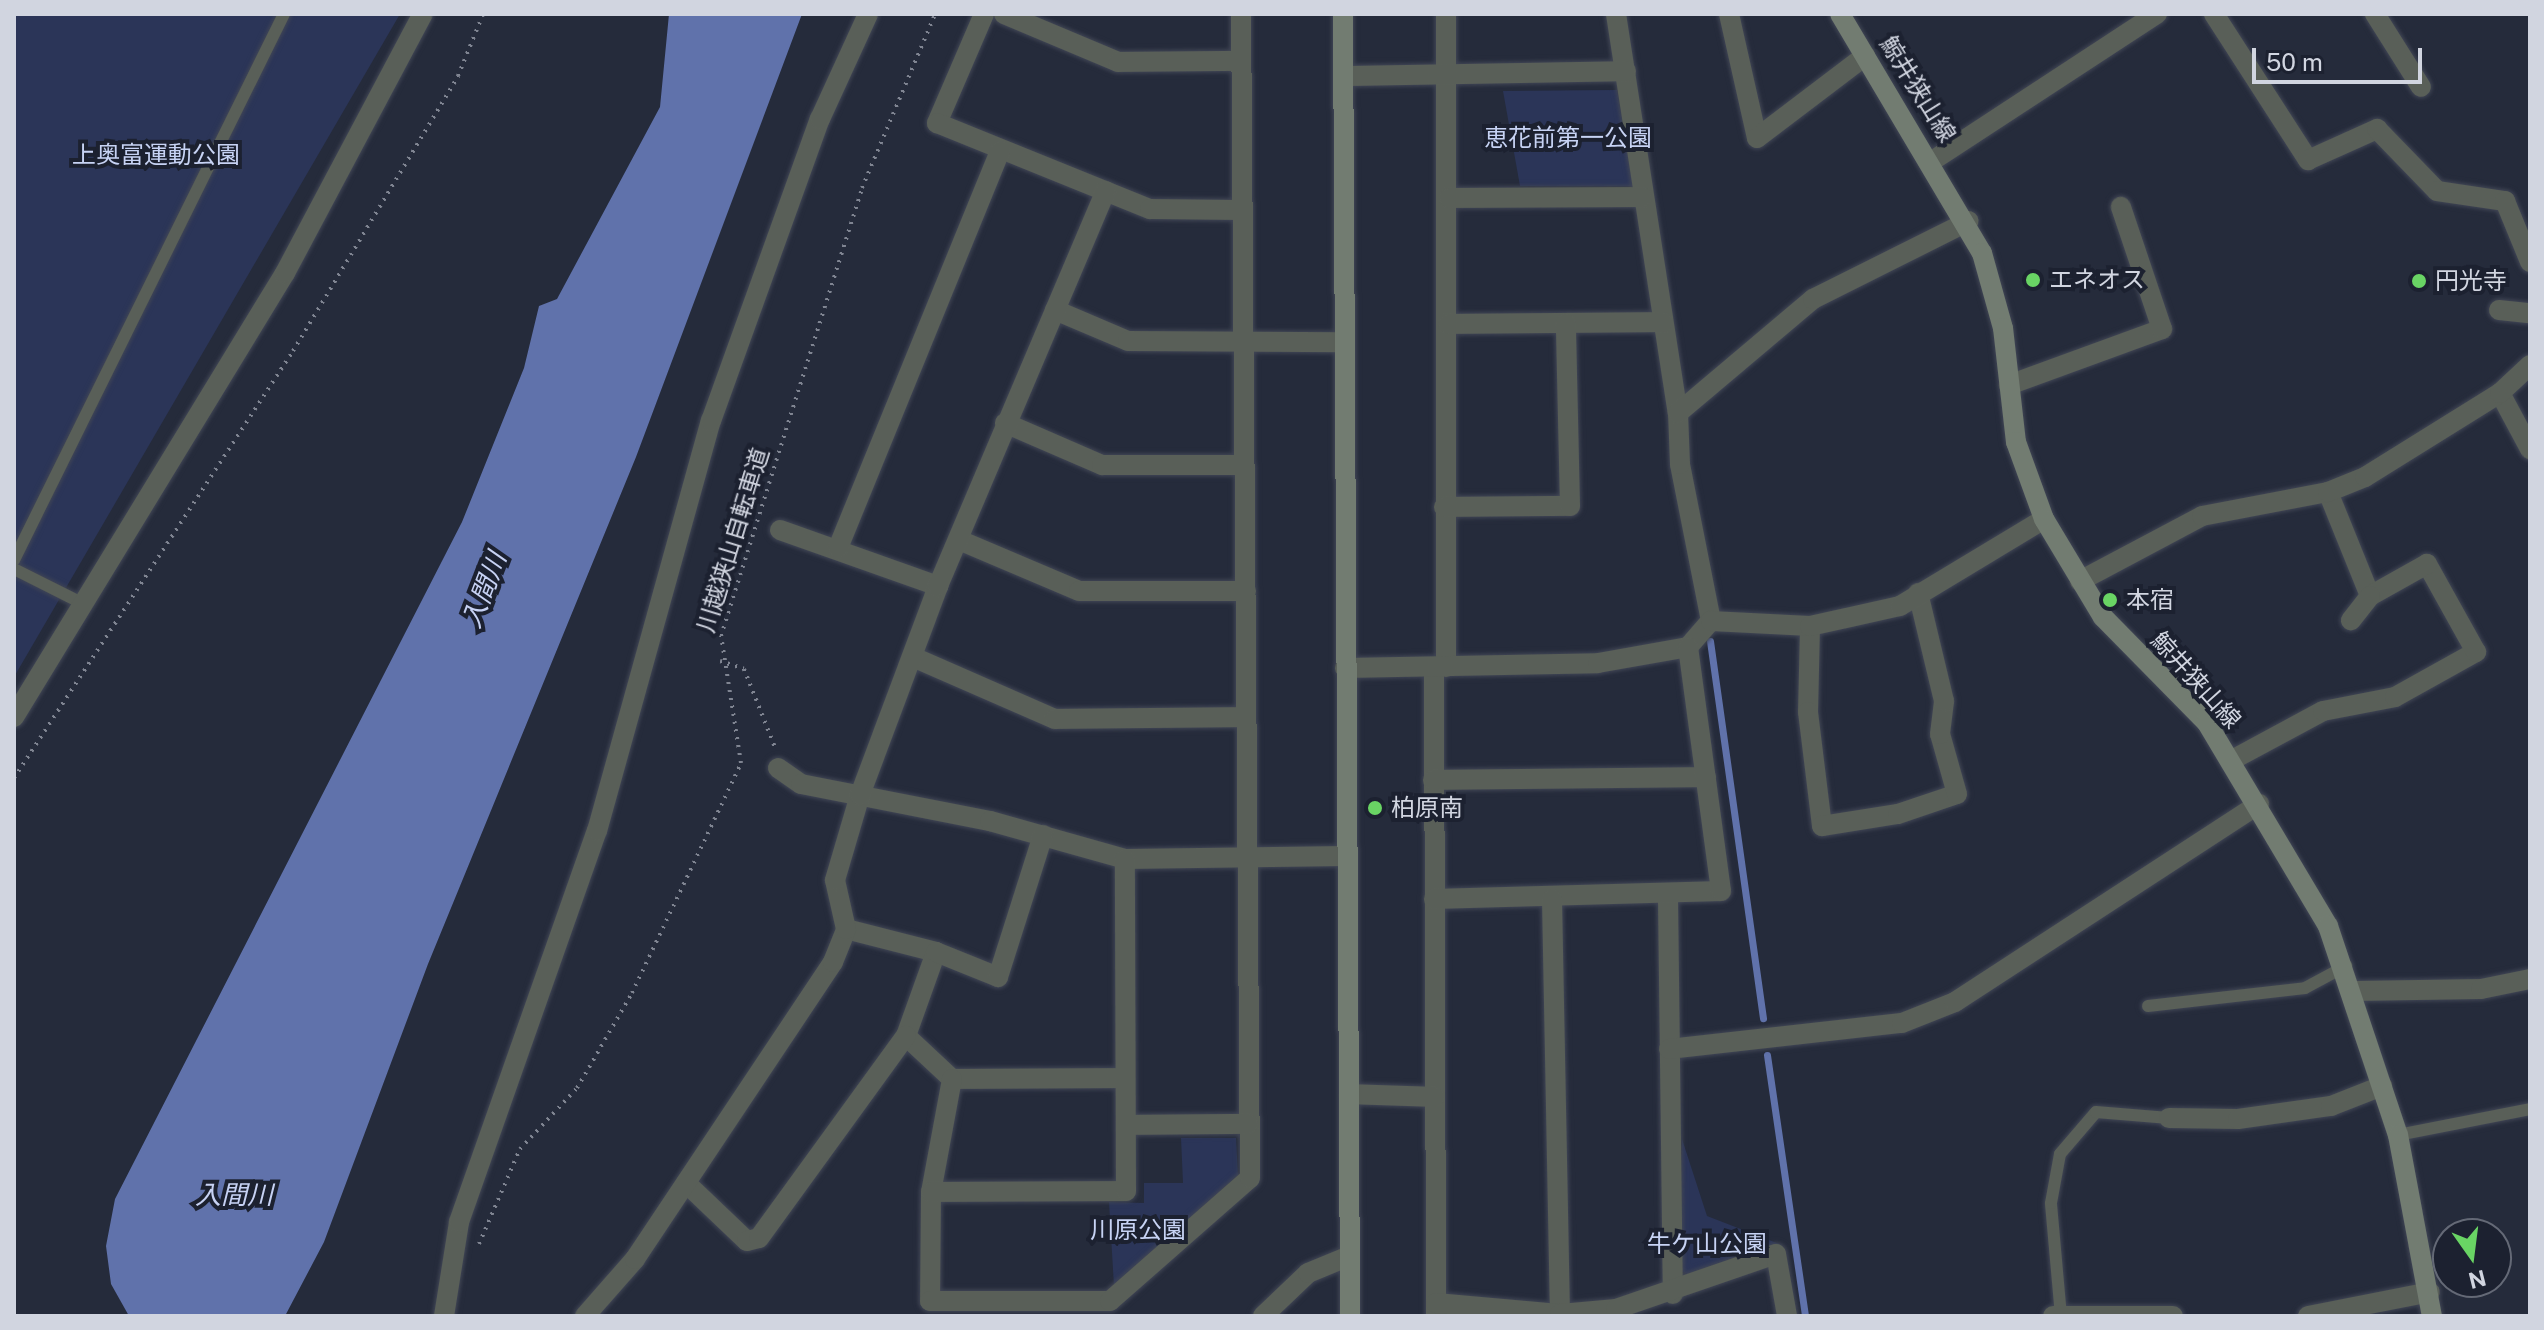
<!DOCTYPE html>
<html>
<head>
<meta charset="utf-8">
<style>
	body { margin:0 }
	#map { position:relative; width:2544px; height:1330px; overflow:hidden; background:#252b3b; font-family:"Public Sans","Noto Sans JP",sans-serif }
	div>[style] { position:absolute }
	.green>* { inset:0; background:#2b3558 }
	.water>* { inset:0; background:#6072ab }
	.stream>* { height:7px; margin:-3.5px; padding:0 3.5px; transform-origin:3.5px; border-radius:3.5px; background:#6072ab }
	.path>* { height:4px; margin-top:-2px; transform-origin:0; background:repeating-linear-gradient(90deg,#808592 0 2px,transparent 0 8px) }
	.roads { filter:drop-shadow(0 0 2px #414655) drop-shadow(0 0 2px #414655) }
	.lane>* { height:12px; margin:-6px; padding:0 6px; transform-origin:6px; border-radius:6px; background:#595f58 }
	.street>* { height:20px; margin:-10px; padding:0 10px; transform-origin:10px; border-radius:10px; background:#595f58 }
	.secondary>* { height:20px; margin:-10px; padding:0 10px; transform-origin:10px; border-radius:10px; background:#727c71 }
	.dots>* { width:22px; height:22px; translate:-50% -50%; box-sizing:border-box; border:4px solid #1c2130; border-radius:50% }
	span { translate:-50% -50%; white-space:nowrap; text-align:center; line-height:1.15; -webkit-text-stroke:8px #1c2130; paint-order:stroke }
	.street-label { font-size:24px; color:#d1d5e0 }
	.park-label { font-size:24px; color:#c7d3f4 }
	.poi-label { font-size:24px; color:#d1d5e0 }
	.left { translate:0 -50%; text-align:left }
	.water-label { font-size:26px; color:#c7d2f4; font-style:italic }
	.frame { position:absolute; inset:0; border:16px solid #d1d5e0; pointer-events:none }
	.north { position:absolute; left:2432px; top:1218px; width:80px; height:80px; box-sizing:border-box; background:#1c2130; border:2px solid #646976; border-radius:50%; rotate:166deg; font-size:22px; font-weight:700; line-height:32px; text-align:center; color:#d1d5e0 }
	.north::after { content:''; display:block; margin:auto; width:28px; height:36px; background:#69d464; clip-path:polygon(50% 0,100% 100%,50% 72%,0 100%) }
	.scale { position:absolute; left:2252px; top:48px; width:170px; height:36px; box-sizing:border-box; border:4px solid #d1d5e0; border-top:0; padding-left:10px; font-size:24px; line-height:28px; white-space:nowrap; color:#d1d5e0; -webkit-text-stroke:6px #1c2130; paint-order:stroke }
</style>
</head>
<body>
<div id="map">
	<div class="green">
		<i style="clip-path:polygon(14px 14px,400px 14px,14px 677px)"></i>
		<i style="clip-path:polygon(1617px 90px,1633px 186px,1520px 186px,1503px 91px)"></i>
		<i style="clip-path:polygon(1181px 1138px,1236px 1138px,1238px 1175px,1114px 1286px,1109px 1202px,1144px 1203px,1144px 1183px,1183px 1183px)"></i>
		<i style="clip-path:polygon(1682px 1139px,1707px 1216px,1782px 1245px,1690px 1276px,1679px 1269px)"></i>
	</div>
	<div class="water">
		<i style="clip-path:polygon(669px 14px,802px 14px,636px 457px,428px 964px,324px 1242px,285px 1316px,129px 1316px,111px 1284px,106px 1246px,115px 1199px,462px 522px,524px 368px,539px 306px,557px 299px,660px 107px)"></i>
	</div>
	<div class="stream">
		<i style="left:1710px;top:641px;width:381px;rotate:82deg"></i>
		<i style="left:1767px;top:1055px;width:264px;rotate:81.7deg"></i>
	</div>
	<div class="path">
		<i style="left:720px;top:661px;width:25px;rotate:18deg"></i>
		<i style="left:744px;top:669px;width:87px;rotate:68.4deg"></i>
		<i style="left:14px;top:778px;width:510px;rotate:-56.84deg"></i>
		<i style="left:293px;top:351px;width:321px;rotate:-59deg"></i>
		<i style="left:458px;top:76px;width:67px;rotate:-68deg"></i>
		<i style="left:479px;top:1244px;width:103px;rotate:-66.7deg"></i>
		<i style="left:520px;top:1149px;width:83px;rotate:-46.9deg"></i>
		<i style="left:577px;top:1088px;width:110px;rotate:-59.9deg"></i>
		<i style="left:632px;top:993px;width:255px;rotate:-64.6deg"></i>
		<i style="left:741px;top:763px;width:129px;rotate:-98.9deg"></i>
		<i style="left:721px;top:636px;width:470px;rotate:-72.5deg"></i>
		<i style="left:862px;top:188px;width:189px;rotate:-67.2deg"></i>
	</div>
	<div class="roads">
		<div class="lane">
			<i style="left:14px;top:560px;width:609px;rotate:-63.69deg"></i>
			<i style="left:14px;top:569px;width:76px;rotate:26.6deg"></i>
			<i style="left:2148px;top:1006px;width:158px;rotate:-6.5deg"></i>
			<i style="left:2305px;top:988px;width:47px;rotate:-28.2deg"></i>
			<i style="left:2398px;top:1135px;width:135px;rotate:-11.1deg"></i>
			<i style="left:2061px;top:1316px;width:113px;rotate:-95.1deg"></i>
			<i style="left:2051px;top:1203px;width:50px;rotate:-79.6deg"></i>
			<i style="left:2060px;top:1154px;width:55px;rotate:-49.4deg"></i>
			<i style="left:2096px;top:1112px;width:73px;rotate:4.7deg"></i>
		</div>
		<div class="street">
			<i style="left:984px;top:14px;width:119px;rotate:113.3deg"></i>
			<i style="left:937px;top:123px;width:230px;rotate:22deg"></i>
			<i style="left:1150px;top:209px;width:90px;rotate:0.6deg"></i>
			<i style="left:1004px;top:14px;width:124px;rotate:22.8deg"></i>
			<i style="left:1118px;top:62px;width:123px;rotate:-0.5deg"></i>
			<i style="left:1446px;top:14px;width:653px;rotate:90deg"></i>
			<i style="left:1616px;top:14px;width:404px;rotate:81.2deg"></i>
			<i style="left:1729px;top:14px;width:127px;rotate:77.3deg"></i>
			<i style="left:1757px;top:138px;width:136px;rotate:-37.2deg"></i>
			<i style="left:2214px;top:14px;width:174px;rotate:57.2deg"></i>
			<i style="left:2308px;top:160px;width:76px;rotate:-24.2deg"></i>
			<i style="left:2377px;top:129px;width:86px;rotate:45.9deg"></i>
			<i style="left:2437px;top:191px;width:69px;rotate:8.4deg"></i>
			<i style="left:2505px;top:201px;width:66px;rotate:67.7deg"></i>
			<i style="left:2375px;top:14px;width:86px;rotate:57.8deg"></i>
			<i style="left:1344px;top:76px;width:282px;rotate:-1deg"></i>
			<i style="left:1932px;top:161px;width:269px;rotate:-33.2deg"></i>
			<i style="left:1449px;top:198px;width:193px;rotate:-0.3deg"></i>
			<i style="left:1055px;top:310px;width:79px;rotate:23deg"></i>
			<i style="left:1128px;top:341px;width:217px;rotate:0.3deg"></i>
			<i style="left:2499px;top:310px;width:31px;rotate:6deg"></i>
			<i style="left:1448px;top:324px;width:215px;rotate:-0.5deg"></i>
			<i style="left:2009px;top:385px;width:163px;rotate:-20.1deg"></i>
			<i style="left:2162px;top:329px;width:129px;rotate:-108.6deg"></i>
			<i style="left:2500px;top:393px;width:64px;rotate:61.8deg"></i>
			<i style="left:1005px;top:423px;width:106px;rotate:23.4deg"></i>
			<i style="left:1102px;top:465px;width:142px"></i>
			<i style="left:2328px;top:492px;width:112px;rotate:68deg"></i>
			<i style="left:1444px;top:507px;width:126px;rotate:-0.5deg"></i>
			<i style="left:1570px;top:506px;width:183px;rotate:-91.3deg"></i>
			<i style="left:780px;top:530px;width:168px;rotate:19.5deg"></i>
			<i style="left:959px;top:540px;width:130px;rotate:23deg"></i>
			<i style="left:1079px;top:591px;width:167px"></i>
			<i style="left:838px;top:548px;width:429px;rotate:-67.8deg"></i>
			<i style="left:2080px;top:581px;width:138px;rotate:-28deg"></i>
			<i style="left:2202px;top:516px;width:128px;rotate:-10.8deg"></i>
			<i style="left:2328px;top:492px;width:40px;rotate:-22deg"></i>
			<i style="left:2365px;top:477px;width:159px;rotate:-31.9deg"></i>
			<i style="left:2500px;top:393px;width:41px;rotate:-43deg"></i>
			<i style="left:1711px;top:621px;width:160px;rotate:-101.2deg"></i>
			<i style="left:1680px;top:464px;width:51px;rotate:-92.2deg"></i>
			<i style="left:1678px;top:413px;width:177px;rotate:-40.2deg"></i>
			<i style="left:1813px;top:299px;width:174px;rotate:-26.6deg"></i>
			<i style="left:1810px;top:626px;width:86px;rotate:91.3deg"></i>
			<i style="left:1808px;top:712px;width:115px;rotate:83deg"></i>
			<i style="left:1822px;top:826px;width:77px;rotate:-9deg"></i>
			<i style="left:1898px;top:814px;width:62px;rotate:-18.7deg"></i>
			<i style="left:1957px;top:794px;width:62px;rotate:-105.8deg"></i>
			<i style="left:1940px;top:734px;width:33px;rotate:-83deg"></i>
			<i style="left:1944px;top:701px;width:111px;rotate:-103.5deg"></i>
			<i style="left:913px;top:657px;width:155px;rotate:23.6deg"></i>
			<i style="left:1055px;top:719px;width:190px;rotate:-0.6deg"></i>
			<i style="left:1434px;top:667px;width:649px;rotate:89.82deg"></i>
			<i style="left:1345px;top:668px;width:253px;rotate:-1.1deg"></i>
			<i style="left:1598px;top:663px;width:91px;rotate:-10.1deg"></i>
			<i style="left:1688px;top:647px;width:35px;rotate:-49deg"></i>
			<i style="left:1711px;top:621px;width:99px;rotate:2.9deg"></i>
			<i style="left:1810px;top:626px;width:92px;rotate:-12.5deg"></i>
			<i style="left:1900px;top:606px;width:168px;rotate:-31.1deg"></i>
			<i style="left:14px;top:717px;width:520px;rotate:-58.6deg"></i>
			<i style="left:285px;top:273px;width:293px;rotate:-62deg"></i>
			<i style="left:2232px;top:760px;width:103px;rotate:-28.3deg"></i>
			<i style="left:2323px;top:711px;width:73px;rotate:-11deg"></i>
			<i style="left:2395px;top:697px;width:93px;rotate:-29.1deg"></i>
			<i style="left:2476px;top:652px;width:101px;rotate:-119.1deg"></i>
			<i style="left:2427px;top:564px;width:65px;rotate:150.7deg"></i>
			<i style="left:2370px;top:596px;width:31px;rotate:128deg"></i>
			<i style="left:778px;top:768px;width:28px;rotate:35deg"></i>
			<i style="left:801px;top:784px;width:193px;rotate:11.1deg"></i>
			<i style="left:990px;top:821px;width:140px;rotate:15.7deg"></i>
			<i style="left:1125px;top:859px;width:221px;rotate:-0.8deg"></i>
			<i style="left:1433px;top:780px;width:273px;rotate:-0.6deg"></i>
			<i style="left:1668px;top:897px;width:397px;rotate:89.3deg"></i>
			<i style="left:1434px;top:899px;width:287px;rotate:-1.6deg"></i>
			<i style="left:1721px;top:891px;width:246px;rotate:-97.7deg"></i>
			<i style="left:1552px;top:899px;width:415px;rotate:88.9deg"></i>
			<i style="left:846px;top:929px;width:93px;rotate:14.3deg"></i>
			<i style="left:936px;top:952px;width:89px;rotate:109.7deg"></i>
			<i style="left:906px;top:1036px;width:63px;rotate:43.1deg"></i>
			<i style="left:952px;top:1079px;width:173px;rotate:-0.3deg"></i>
			<i style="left:936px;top:952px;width:67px;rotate:22deg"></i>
			<i style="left:998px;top:977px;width:149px;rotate:-72.4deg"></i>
			<i style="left:2354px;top:991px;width:127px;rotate:-0.9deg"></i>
			<i style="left:2481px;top:989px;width:50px;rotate:-11.5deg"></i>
			<i style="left:1669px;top:1049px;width:234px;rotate:-6.4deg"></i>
			<i style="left:1902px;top:1023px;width:57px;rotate:-21.6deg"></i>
			<i style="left:1955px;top:1002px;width:363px;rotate:-33.1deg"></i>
			<i style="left:952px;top:1079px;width:115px;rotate:100.5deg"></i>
			<i style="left:931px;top:1192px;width:109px;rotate:90.5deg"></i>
			<i style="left:930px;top:1301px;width:180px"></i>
			<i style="left:1110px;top:1301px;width:186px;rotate:-41.3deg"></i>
			<i style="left:1250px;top:1178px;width:1164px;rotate:-90.44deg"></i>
			<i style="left:1349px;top:1094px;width:86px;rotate:2deg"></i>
			<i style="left:2169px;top:1118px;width:69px;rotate:0.8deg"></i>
			<i style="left:2238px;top:1119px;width:94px;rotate:-8deg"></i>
			<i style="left:2331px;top:1106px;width:55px;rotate:-21.4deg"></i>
			<i style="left:1126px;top:1125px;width:122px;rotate:-0.5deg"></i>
			<i style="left:686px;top:1183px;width:84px;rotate:43.6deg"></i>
			<i style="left:747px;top:1241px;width:12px;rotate:-14deg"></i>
			<i style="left:759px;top:1238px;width:250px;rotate:-54deg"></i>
			<i style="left:931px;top:1192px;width:195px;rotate:-0.3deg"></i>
			<i style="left:1126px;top:1191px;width:332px;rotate:-90.2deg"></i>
			<i style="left:1436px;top:1303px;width:124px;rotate:5.1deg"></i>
			<i style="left:1560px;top:1314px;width:56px;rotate:-5.1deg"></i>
			<i style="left:1616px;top:1309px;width:169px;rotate:-19deg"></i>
			<i style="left:1776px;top:1254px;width:63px;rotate:79.9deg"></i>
			<i style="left:444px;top:1316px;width:95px;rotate:-80.9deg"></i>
			<i style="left:459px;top:1222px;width:415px;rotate:-70.6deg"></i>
			<i style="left:597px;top:831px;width:426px;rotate:-74.5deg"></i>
			<i style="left:711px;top:421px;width:321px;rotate:-70.2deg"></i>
			<i style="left:820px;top:119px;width:115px;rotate:-65.4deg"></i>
			<i style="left:585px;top:1316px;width:76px;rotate:-48.7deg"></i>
			<i style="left:635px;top:1259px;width:357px;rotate:-56.3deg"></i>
			<i style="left:833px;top:962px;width:35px;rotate:-68deg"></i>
			<i style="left:846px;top:929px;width:50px;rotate:-102.7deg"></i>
			<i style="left:835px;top:880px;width:89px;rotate:-73.6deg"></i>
			<i style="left:860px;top:795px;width:223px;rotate:-69.5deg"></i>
			<i style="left:938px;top:586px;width:429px;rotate:-67deg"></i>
			<i style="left:1263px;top:1316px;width:62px;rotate:-43.7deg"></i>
			<i style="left:1308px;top:1273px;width:44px;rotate:-22.5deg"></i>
			<i style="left:2053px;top:1316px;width:120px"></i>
			<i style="left:2308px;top:1316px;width:124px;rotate:-11.1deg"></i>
		</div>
		<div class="secondary">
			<i style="left:1343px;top:14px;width:1302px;rotate:89.69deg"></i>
			<i style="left:1840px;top:14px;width:278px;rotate:59.3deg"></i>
			<i style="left:1982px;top:253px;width:78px;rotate:74.4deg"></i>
			<i style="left:2003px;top:328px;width:115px;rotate:83.5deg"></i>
			<i style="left:2016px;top:442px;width:82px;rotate:70deg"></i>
			<i style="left:2044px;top:519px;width:114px;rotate:59deg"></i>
			<i style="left:2103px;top:617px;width:148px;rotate:45.5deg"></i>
			<i style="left:2207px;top:723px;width:236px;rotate:59.2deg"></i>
			<i style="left:2328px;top:926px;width:220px;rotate:71.5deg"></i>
			<i style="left:2398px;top:1135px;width:184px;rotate:79.4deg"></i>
		</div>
	</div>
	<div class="dots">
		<i style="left:2033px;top:280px;background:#69d464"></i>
		<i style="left:2419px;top:281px;background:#69d464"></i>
		<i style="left:2110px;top:600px;background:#69d464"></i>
		<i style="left:1375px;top:808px;background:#69d464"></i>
	</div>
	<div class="street-label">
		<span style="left:1918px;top:89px;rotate:58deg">鯨井狭山線</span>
		<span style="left:733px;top:540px;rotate:-73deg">川越狭山自転車道</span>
		<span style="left:2196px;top:680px;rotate:48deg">鯨井狭山線</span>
	</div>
	<div class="park-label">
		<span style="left:1568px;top:138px">恵花前第一公園</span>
		<span style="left:156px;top:155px">上奥富運動公園</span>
		<span style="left:1138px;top:1230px">川原公園</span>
		<span style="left:1707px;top:1244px">牛ケ山公園</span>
	</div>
	<div class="poi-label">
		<span class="left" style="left:2049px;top:280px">エネオス</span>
		<span class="left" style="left:2435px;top:281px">円光寺</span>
		<span class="left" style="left:2126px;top:600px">本宿</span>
		<span class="left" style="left:1391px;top:808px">柏原南</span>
	</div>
	<div class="water-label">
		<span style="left:484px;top:590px;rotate:-69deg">入間川</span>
		<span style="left:234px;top:1195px">入間川</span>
	</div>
	<div class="frame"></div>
	<div class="north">N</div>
	<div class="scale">50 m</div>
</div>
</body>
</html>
